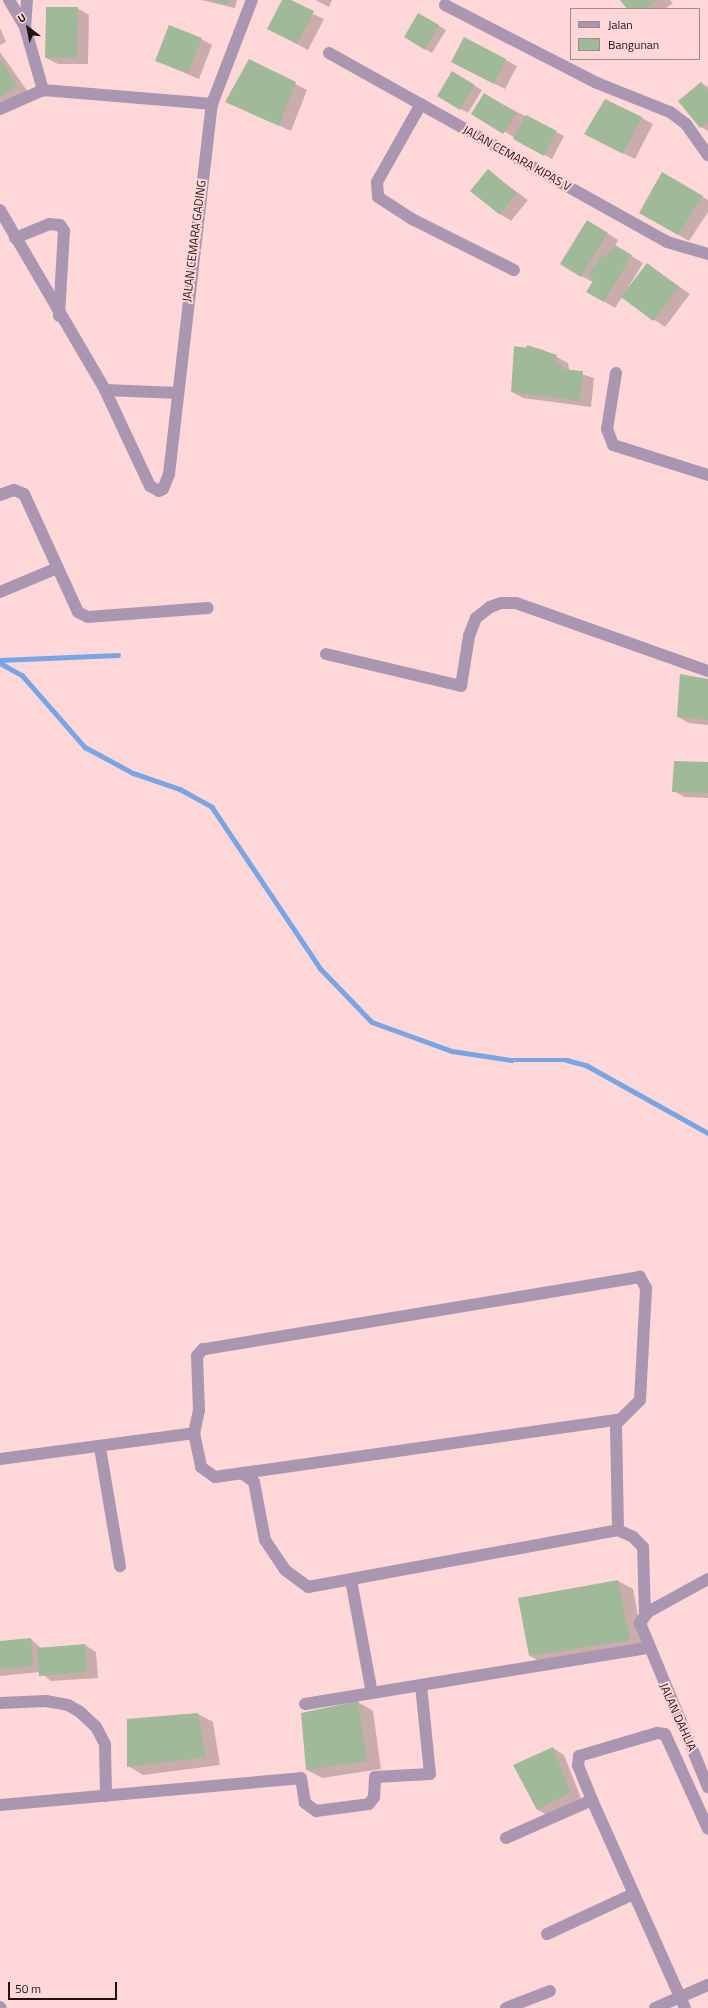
<!DOCTYPE html>
<html>
<head>
<meta charset="utf-8">
<style>
	body { margin:0 }
	#map { position:relative; width:708px; height:2008px; overflow:hidden; background:#fed8d8; font-family:"Titillium Web",sans-serif }
	div>[style] { position:absolute }
	.shadow>* { inset:0; background:#0003 }
	.stream>* { height:4.5px; margin:-2.25px; padding:0 2.25px; transform-origin:2.25px; border-radius:2.25px; background:#7aa5e4 }
	.building>* { inset:0; background:#a0b998 }
	.minor>* { height:12px; margin:-6px; padding:0 6px; transform-origin:6px; border-radius:6px; background:#ab96b2 }
	span { translate:-50% -50%; white-space:nowrap; text-align:center; line-height:1.15; -webkit-text-stroke:4px #fed8d8; paint-order:stroke }
	.street-label { font-size:12px; color:#211111 }
	.legend { position:absolute; left:570px; top:8px; width:130px; height:52px; box-sizing:border-box; background:#fed8d8; border:1px solid #a68888; margin:0; padding:5px 7px; list-style:none; font-size:12px; color:#211111 }
	.legend li { display:flex; align-items:center; gap:8px; height:20px }
	.legend b { width:20px; border:1px solid #a68888 }
	.north { position:absolute; left:8px; top:8px; width:40px; height:40px; -webkit-text-stroke:3px #fed8d8; paint-order:stroke; rotate:328deg; font-size:11px; font-weight:700; line-height:16px; text-align:center; color:#211111 }
	.north::after { content:''; display:block; margin:auto; width:14px; height:18px; background:#211111; clip-path:polygon(50% 0,100% 100%,50% 72%,0 100%) }
	.scale { position:absolute; left:8px; top:1982px; width:109px; height:18px; box-sizing:border-box; border:2px solid #211111; border-top:0; padding-left:5px; font-size:12px; line-height:14px; white-space:nowrap; color:#211111; -webkit-text-stroke:3px #fed8d8; paint-order:stroke }
</style>
</head>
<body>
<div id="map">
	<div class="shadow">
		<i style="clip-path:polygon(201px 0,237px 0,235px 8px)"></i>
		<i style="clip-path:polygon(283px 0,324px 19px,308px 50px,280px 35px)"></i>
		<i style="clip-path:polygon(315px 0,332px 0,329px 7px)"></i>
		<i style="clip-path:polygon(621px 0,670px 0,673px 3px,665px 9px,628px 9px)"></i>
		<i style="clip-path:polygon(77px 8px,89px 15px,88px 64px,58px 64px,46px 58px)"></i>
		<i style="clip-path:polygon(418px 14px,446px 30px,432px 53px,405px 37px)"></i>
		<i style="clip-path:polygon(0 28px,6px 42px,0 45px)"></i>
		<i style="clip-path:polygon(201px 39px,212px 45px,199px 79px,156px 61px)"></i>
		<i style="clip-path:polygon(465px 39px,517px 66px,505px 89px,464px 68px)"></i>
		<i style="clip-path:polygon(0 52px,28px 92px,0 107px)"></i>
		<i style="clip-path:polygon(249px 60px,307px 90px,291px 131px,226px 101px)"></i>
		<i style="clip-path:polygon(452px 73px,482px 90px,468px 113px,439px 96px)"></i>
		<i style="clip-path:polygon(701px 83px,708px 87px,708px 131px,701px 127px)"></i>
		<i style="clip-path:polygon(496px 101px,564px 136px,552px 159px,472px 113px)"></i>
		<i style="clip-path:polygon(642px 118px,653px 124px,635px 159px,597px 140px)"></i>
		<i style="clip-path:polygon(488px 171px,528px 200px,511px 221px,500px 214px)"></i>
		<i style="clip-path:polygon(663px 174px,708px 200px,708px 212px,689px 241px,640px 213px)"></i>
		<i style="clip-path:polygon(599px 228px,618px 240px,615px 246px,643px 263px,627px 289px,647px 264px,690px 294px,665px 327px,622px 297px,615px 308px,587px 291px,593px 282px,581px 276px)"></i>
		<i style="clip-path:polygon(515px 347px,541px 349px,568px 363px,569px 370px,594px 378px,591px 407px,523px 398px,512px 392px)"></i>
		<i style="clip-path:polygon(708px 680px,708px 725px,689px 723px,678px 717px)"></i>
		<i style="clip-path:polygon(708px 763px,708px 798px,685px 797px,673px 791px)"></i>
		<i style="clip-path:polygon(618px 1581px,633px 1589px,644px 1648px,545px 1664px,530px 1656px)"></i>
		<i style="clip-path:polygon(31px 1639px,42px 1649px,85px 1645px,96px 1652px,98px 1678px,51px 1681px,40px 1672px,0 1676px,0 1642px)"></i>
		<i style="clip-path:polygon(358px 1702px,373px 1711px,381px 1769px,322px 1778px,307px 1770px)"></i>
		<i style="clip-path:polygon(198px 1714px,213px 1722px,220px 1765px,143px 1775px,128px 1766px,128px 1720px)"></i>
		<i style="clip-path:polygon(553px 1748px,564px 1755px,581px 1798px,549px 1816px,538px 1810px,515px 1765px)"></i>
	</div>
	<div class="stream">
		<i style="left:0;top:660px;width:118px;rotate:-2.4deg"></i>
		<i style="left:0;top:663px;width:25px;rotate:29deg"></i>
		<i style="left:22px;top:675px;width:96px;rotate:48.8deg"></i>
		<i style="left:85px;top:747px;width:55px;rotate:28.4deg"></i>
		<i style="left:133px;top:773px;width:50px;rotate:18.8deg"></i>
		<i style="left:180px;top:789px;width:37px;rotate:29deg"></i>
		<i style="left:212px;top:807px;width:194px;rotate:56.1deg"></i>
		<i style="left:320px;top:968px;width:75px;rotate:46.1deg"></i>
		<i style="left:372px;top:1022px;width:85px;rotate:19.9deg"></i>
		<i style="left:452px;top:1051px;width:60px;rotate:8.7deg"></i>
		<i style="left:511px;top:1060px;width:56px"></i>
		<i style="left:567px;top:1060px;width:20px;rotate:15deg"></i>
		<i style="left:586px;top:1065px;width:140px;rotate:29.1deg"></i>
	</div>
	<div class="building">
		<i style="clip-path:polygon(208px 0,229px 0,228px 5px)"></i>
		<i style="clip-path:polygon(282px 0,291px 0,314px 11px,297px 44px,267px 29px)"></i>
		<i style="clip-path:polygon(620px 0,657px 0,646px 9px,627px 9px)"></i>
		<i style="clip-path:polygon(46px 7px,78px 7px,77px 58px,45px 58px)"></i>
		<i style="clip-path:polygon(418px 13px,439px 25px,425px 50px,404px 37px)"></i>
		<i style="clip-path:polygon(169px 25px,202px 38px,188px 73px,155px 61px)"></i>
		<i style="clip-path:polygon(464px 37px,506px 59px,494px 84px,451px 62px)"></i>
		<i style="clip-path:polygon(0 58px,17px 86px,0 97px)"></i>
		<i style="clip-path:polygon(249px 59px,296px 82px,279px 126px,225px 102px)"></i>
		<i style="clip-path:polygon(452px 71px,475px 85px,460px 110px,437px 96px)"></i>
		<i style="clip-path:polygon(701px 82px,708px 90px,708px 122px,700px 128px,678px 101px)"></i>
		<i style="clip-path:polygon(484px 93px,517px 113px,503px 134px,471px 114px)"></i>
		<i style="clip-path:polygon(605px 99px,642px 117px,623px 154px,584px 134px)"></i>
		<i style="clip-path:polygon(526px 115px,557px 131px,544px 156px,513px 139px)"></i>
		<i style="clip-path:polygon(488px 169px,517px 193px,500px 215px,470px 191px)"></i>
		<i style="clip-path:polygon(662px 172px,703px 196px,678px 235px,639px 213px)"></i>
		<i style="clip-path:polygon(587px 220px,608px 233px,581px 277px,560px 264px)"></i>
		<i style="clip-path:polygon(615px 245px,632px 255px,604px 302px,586px 292px,594px 279px,588px 275px,603px 254px,607px 257px)"></i>
		<i style="clip-path:polygon(647px 263px,679px 287px,653px 321px,621px 297px)"></i>
		<i style="clip-path:polygon(527px 345px,557px 355px,555px 364px,563px 366px,562px 369px,583px 371px,580px 401px,511px 392px,514px 346px,526px 348px)"></i>
		<i style="clip-path:polygon(680px 674px,708px 679px,708px 720px,677px 717px)"></i>
		<i style="clip-path:polygon(674px 761px,708px 762px,708px 793px,672px 792px)"></i>
		<i style="clip-path:polygon(618px 1580px,630px 1640px,529px 1656px,518px 1598px)"></i>
		<i style="clip-path:polygon(31px 1638px,33px 1666px,0 1669px,0 1641px)"></i>
		<i style="clip-path:polygon(85px 1644px,87px 1672px,39px 1676px,37px 1648px)"></i>
		<i style="clip-path:polygon(358px 1701px,367px 1761px,306px 1770px,301px 1713px)"></i>
		<i style="clip-path:polygon(198px 1713px,206px 1757px,127px 1767px,127px 1719px)"></i>
		<i style="clip-path:polygon(553px 1747px,570px 1792px,537px 1810px,513px 1765px)"></i>
	</div>
	<div class="minor">
		<i style="left:9px;top:0;width:31px;rotate:59deg"></i>
		<i style="left:27px;top:0;width:27px;rotate:94deg"></i>
		<i style="left:25px;top:27px;width:66px;rotate:74.1deg"></i>
		<i style="left:445px;top:5px;width:171px;rotate:27.2deg"></i>
		<i style="left:597px;top:83px;width:79px;rotate:21.7deg"></i>
		<i style="left:670px;top:112px;width:20px;rotate:37deg"></i>
		<i style="left:686px;top:124px;width:38px;rotate:55deg"></i>
		<i style="left:329px;top:53px;width:387px;rotate:29.2deg"></i>
		<i style="left:667px;top:242px;width:43px;rotate:16.3deg"></i>
		<i style="left:421px;top:104px;width:90px;rotate:119.4deg"></i>
		<i style="left:377px;top:182px;width:15px;rotate:86deg"></i>
		<i style="left:378px;top:197px;width:40px;rotate:32.9deg"></i>
		<i style="left:412px;top:219px;width:114px;rotate:26.6deg"></i>
		<i style="left:0;top:109px;width:47px;rotate:-23.8deg"></i>
		<i style="left:43px;top:90px;width:170px;rotate:4.7deg"></i>
		<i style="left:0;top:210px;width:208px;rotate:59.7deg"></i>
		<i style="left:105px;top:390px;width:106px;rotate:64.9deg"></i>
		<i style="left:150px;top:486px;width:10px;rotate:29deg"></i>
		<i style="left:159px;top:491px;width:4px;rotate:-27deg"></i>
		<i style="left:163px;top:489px;width:16px;rotate:-68deg"></i>
		<i style="left:169px;top:474px;width:372px;rotate:-83.4deg"></i>
		<i style="left:212px;top:104px;width:111px;rotate:-69deg"></i>
		<i style="left:15px;top:238px;width:37px;rotate:-22deg"></i>
		<i style="left:49px;top:224px;width:11px;rotate:5deg"></i>
		<i style="left:60px;top:225px;width:7px;rotate:56deg"></i>
		<i style="left:64px;top:231px;width:85px;rotate:93.4deg"></i>
		<i style="left:616px;top:373px;width:57px;rotate:99.1deg"></i>
		<i style="left:607px;top:429px;width:17px;rotate:69deg"></i>
		<i style="left:613px;top:445px;width:100px;rotate:17.5deg"></i>
		<i style="left:105px;top:390px;width:73px;rotate:2.4deg"></i>
		<i style="left:0;top:495px;width:15px;rotate:-20deg"></i>
		<i style="left:14px;top:490px;width:11px;rotate:22deg"></i>
		<i style="left:24px;top:494px;width:130px;rotate:65.4deg"></i>
		<i style="left:78px;top:612px;width:11px;rotate:27deg"></i>
		<i style="left:88px;top:617px;width:120px;rotate:-4.3deg"></i>
		<i style="left:0;top:592px;width:62px;rotate:-22.8deg"></i>
		<i style="left:326px;top:654px;width:139px;rotate:13.3deg"></i>
		<i style="left:461px;top:686px;width:51px;rotate:-80.9deg"></i>
		<i style="left:469px;top:636px;width:19px;rotate:-69deg"></i>
		<i style="left:476px;top:618px;width:18px;rotate:-38deg"></i>
		<i style="left:490px;top:607px;width:12px;rotate:-20deg"></i>
		<i style="left:501px;top:603px;width:15px"></i>
		<i style="left:516px;top:603px;width:204px;rotate:19.5deg"></i>
		<i style="left:100px;top:1448px;width:120px;rotate:80.4deg"></i>
		<i style="left:0;top:1459px;width:196px;rotate:-7.6deg"></i>
		<i style="left:242px;top:1473px;width:15px;rotate:37deg"></i>
		<i style="left:254px;top:1482px;width:59px;rotate:79.3deg"></i>
		<i style="left:265px;top:1540px;width:36px;rotate:56deg"></i>
		<i style="left:285px;top:1570px;width:29px;rotate:36deg"></i>
		<i style="left:308px;top:1587px;width:315px;rotate:-10.4deg"></i>
		<i style="left:618px;top:1530px;width:17px;rotate:25deg"></i>
		<i style="left:633px;top:1537px;width:14px;rotate:45deg"></i>
		<i style="left:643px;top:1547px;width:68px;rotate:88.3deg"></i>
		<i style="left:618px;top:1530px;width:106px;rotate:-91.1deg"></i>
		<i style="left:616px;top:1424px;width:34px;rotate:-45deg"></i>
		<i style="left:640px;top:1400px;width:112px;rotate:-86.9deg"></i>
		<i style="left:646px;top:1288px;width:13px;rotate:-119deg"></i>
		<i style="left:640px;top:1277px;width:443px;rotate:170.6deg"></i>
		<i style="left:203px;top:1349px;width:9px;rotate:131deg"></i>
		<i style="left:197px;top:1356px;width:54px;rotate:87.9deg"></i>
		<i style="left:199px;top:1410px;width:24px;rotate:102deg"></i>
		<i style="left:194px;top:1433px;width:35px;rotate:78deg"></i>
		<i style="left:201px;top:1467px;width:17px;rotate:36deg"></i>
		<i style="left:215px;top:1477px;width:409px;rotate:-8.1deg"></i>
		<i style="left:708px;top:1579px;width:68px;rotate:151.2deg"></i>
		<i style="left:648px;top:1612px;width:14px;rotate:126deg"></i>
		<i style="left:640px;top:1623px;width:178px;rotate:67.5deg"></i>
		<i style="left:351px;top:1580px;width:115px;rotate:79.5deg"></i>
		<i style="left:0;top:1703px;width:46px;rotate:-2.5deg"></i>
		<i style="left:46px;top:1701px;width:22px;rotate:10deg"></i>
		<i style="left:68px;top:1705px;width:14px;rotate:30deg"></i>
		<i style="left:80px;top:1712px;width:22px;rotate:43deg"></i>
		<i style="left:96px;top:1727px;width:19px;rotate:62deg"></i>
		<i style="left:105px;top:1744px;width:52px;rotate:88.9deg"></i>
		<i style="left:305px;top:1704px;width:348px;rotate:-9.3deg"></i>
		<i style="left:0;top:1805px;width:302px;rotate:-5.1deg"></i>
		<i style="left:301px;top:1778px;width:25px;rotate:81deg"></i>
		<i style="left:305px;top:1803px;width:14px;rotate:36deg"></i>
		<i style="left:316px;top:1811px;width:53px;rotate:-7.5deg"></i>
		<i style="left:369px;top:1804px;width:9px;rotate:-54deg"></i>
		<i style="left:374px;top:1797px;width:20px;rotate:-87deg"></i>
		<i style="left:375px;top:1777px;width:55px;rotate:-3.1deg"></i>
		<i style="left:430px;top:1774px;width:89px;rotate:-95.8deg"></i>
		<i style="left:506px;top:1838px;width:94px;rotate:-23.8deg"></i>
		<i style="left:547px;top:1934px;width:95px;rotate:-24.9deg"></i>
		<i style="left:0;top:2007px;width:1px;rotate:45deg"></i>
		<i style="left:506px;top:2008px;width:47px;rotate:-21.1deg"></i>
		<i style="left:655px;top:2008px;width:58px;rotate:-23.5deg"></i>
		<i style="left:685px;top:2008px;width:228px;rotate:-114.1deg"></i>
		<i style="left:592px;top:1800px;width:37px;rotate:-112deg"></i>
		<i style="left:578px;top:1766px;width:10px;rotate:-84deg"></i>
		<i style="left:579px;top:1756px;width:81px;rotate:-16.4deg"></i>
		<i style="left:657px;top:1733px;width:8px;rotate:7deg"></i>
		<i style="left:665px;top:1734px;width:104px;rotate:65.6deg"></i>
	</div>
	<div class="street-label">
		<span style="left:517px;top:158px;rotate:29deg">JALAN CEMARA KIPAS V</span>
		<span style="left:194px;top:241px;rotate:-83deg">JALAN CEMARA GADING</span>
		<span style="left:678px;top:1717px;rotate:66deg">JALAN DAHLIA</span>
	</div>
	<ul class="legend">
	<li><b style="height:5px;background:#ab96b2"></b>Jalan</li>
	<li><b style="height:11px;background:#a0b998"></b>Bangunan</li>
	</ul>
	<div class="north">U</div>
	<div class="scale">50 m</div>
</div>
</body>
</html>
